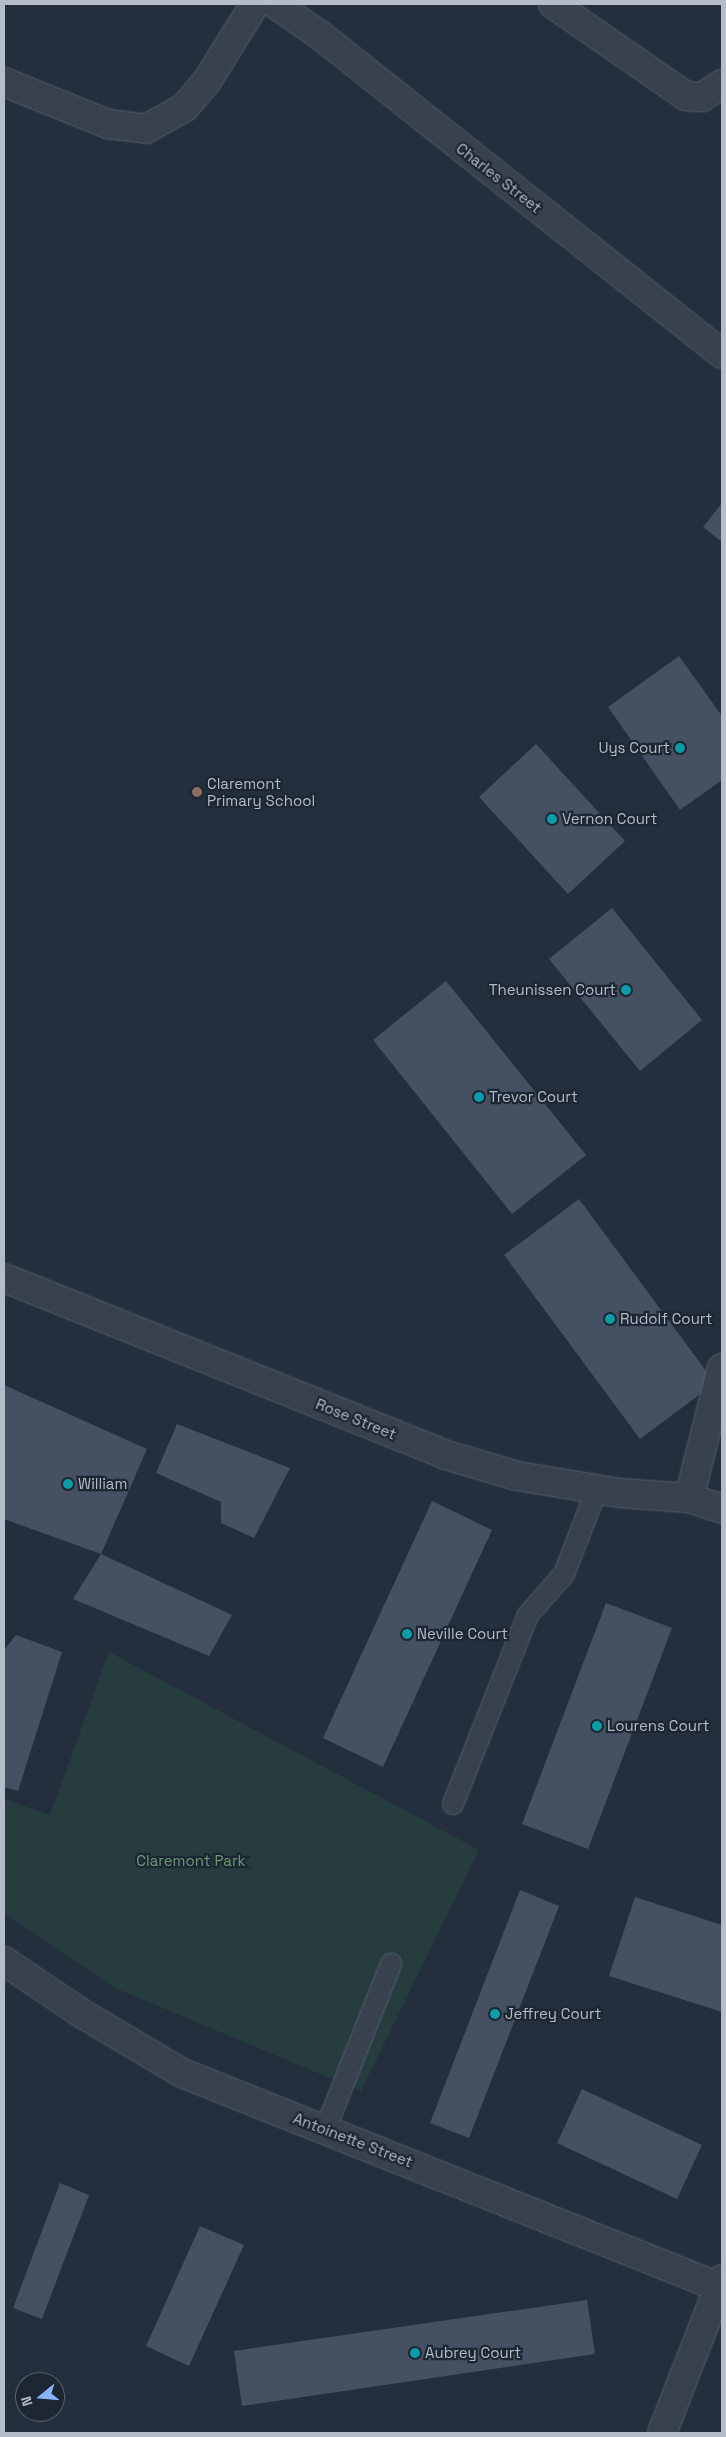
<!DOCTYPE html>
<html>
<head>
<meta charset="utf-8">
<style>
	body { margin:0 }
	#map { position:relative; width:726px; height:2437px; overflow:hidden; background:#242f3e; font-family:"Space Grotesk",sans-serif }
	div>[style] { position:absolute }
	.green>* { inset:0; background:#263c3f }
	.building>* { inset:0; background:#455162 }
	.roads { filter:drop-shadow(0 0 1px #565f6c) drop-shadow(0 0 1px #565f6c) }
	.lane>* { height:20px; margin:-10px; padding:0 10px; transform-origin:10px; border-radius:10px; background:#38414e }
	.street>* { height:28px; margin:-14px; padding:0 14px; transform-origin:14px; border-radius:14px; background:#38414e }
	.dots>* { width:14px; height:14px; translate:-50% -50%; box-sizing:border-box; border:2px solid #1d2633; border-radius:50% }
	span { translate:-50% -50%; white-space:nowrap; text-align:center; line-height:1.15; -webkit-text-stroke:4.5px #1d2633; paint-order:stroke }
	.street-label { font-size:15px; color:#b4bcc9 }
	.poi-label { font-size:15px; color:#b4bcc9 }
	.right { translate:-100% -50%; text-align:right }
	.left { translate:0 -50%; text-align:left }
	.park-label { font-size:15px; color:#6b9a76 }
	.frame { position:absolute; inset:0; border:5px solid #b4bcc9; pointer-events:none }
	.north { position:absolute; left:15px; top:2372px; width:50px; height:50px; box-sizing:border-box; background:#1d2633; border:1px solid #59626f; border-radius:50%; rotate:253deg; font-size:14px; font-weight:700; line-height:20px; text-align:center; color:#b4bcc9 }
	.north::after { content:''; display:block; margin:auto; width:18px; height:22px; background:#8ab4f8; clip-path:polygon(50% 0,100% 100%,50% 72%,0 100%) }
</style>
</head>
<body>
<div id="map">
	<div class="green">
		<i style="clip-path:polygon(109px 1652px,479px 1850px,361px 2091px,115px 1988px,4px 1913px,4px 1799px,50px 1815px)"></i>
	</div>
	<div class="building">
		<i style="clip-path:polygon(722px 503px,722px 542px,703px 527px)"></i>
		<i style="clip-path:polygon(679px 656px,722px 716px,722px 780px,680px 810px,608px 707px)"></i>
		<i style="clip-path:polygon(536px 744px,625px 841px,568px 894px,479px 797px)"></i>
		<i style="clip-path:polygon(612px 908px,702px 1020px,640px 1071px,549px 959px)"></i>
		<i style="clip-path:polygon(446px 981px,586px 1155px,512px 1214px,373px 1040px)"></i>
		<i style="clip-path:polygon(579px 1199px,715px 1383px,640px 1439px,504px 1255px)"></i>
		<i style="clip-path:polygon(4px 1385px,147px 1449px,101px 1554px,4px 1519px)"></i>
		<i style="clip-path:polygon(177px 1424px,290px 1468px,254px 1538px,221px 1523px,221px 1502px,156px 1473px)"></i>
		<i style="clip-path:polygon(432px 1501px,492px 1530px,383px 1767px,323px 1738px)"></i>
		<i style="clip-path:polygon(101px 1554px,232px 1615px,209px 1656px,73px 1599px)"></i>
		<i style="clip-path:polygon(606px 1603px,672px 1628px,588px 1849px,522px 1824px)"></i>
		<i style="clip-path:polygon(16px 1635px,62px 1652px,18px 1791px,4px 1787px,4px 1650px)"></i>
		<i style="clip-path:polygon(520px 1890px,559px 1906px,469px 2138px,430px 2123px)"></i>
		<i style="clip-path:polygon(635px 1897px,722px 1925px,722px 2012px,609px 1976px)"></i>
		<i style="clip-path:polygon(582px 2089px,702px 2145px,677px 2199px,557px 2143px)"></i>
		<i style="clip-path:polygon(60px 2183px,89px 2195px,42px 2319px,13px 2308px)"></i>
		<i style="clip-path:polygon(200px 2226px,244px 2245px,189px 2366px,146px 2346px)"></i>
		<i style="clip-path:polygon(587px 2300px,595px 2354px,242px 2406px,234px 2351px)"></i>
	</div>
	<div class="roads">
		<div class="lane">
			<i style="left:453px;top:1804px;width:203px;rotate:-68.4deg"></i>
			<i style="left:528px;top:1615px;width:55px;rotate:-48.7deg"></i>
			<i style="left:564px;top:1574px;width:91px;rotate:-68.8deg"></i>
			<i style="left:325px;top:2130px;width:179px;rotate:-68.3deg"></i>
		</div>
		<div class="street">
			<i style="left:275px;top:4px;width:55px;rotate:34.6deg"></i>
			<i style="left:320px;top:35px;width:513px;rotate:38.43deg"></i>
			<i style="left:553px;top:4px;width:162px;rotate:34.7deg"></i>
			<i style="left:686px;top:96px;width:16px;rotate:4deg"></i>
			<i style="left:702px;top:97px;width:24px;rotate:-33deg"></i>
			<i style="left:4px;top:82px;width:112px;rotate:22deg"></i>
			<i style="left:108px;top:124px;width:38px;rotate:7deg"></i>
			<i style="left:146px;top:129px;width:45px;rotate:-29.4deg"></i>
			<i style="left:185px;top:107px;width:34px;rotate:-50deg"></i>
			<i style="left:207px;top:81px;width:91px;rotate:-58.1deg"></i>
			<i style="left:4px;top:1278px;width:476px;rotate:21.8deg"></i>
			<i style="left:446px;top:1455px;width:74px;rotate:16.5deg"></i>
			<i style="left:517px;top:1476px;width:104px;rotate:9.4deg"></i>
			<i style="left:620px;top:1493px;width:69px;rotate:4.1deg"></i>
			<i style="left:689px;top:1498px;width:35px;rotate:18deg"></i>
			<i style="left:689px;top:1498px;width:134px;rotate:-75.8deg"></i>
			<i style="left:4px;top:1961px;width:93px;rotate:34deg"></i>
			<i style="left:81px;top:2013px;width:117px;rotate:30.7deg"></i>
			<i style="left:182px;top:2073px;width:578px;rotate:21.73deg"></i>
			<i style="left:662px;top:2433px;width:165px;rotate:-68.7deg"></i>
		</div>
	</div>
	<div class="dots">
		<i style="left:680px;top:748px;background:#0f9aa8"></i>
		<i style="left:197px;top:792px;background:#8d6e63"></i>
		<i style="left:552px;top:819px;background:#0f9aa8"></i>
		<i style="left:626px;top:990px;background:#0f9aa8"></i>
		<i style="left:479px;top:1097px;background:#0f9aa8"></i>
		<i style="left:610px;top:1319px;background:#0f9aa8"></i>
		<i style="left:68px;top:1484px;background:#0f9aa8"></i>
		<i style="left:407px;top:1634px;background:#0f9aa8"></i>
		<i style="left:597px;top:1726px;background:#0f9aa8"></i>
		<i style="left:495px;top:2014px;background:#0f9aa8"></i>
		<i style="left:415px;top:2353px;background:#0f9aa8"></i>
	</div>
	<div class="street-label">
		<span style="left:499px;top:178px;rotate:38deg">Charles Street</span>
		<span style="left:356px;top:1419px;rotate:22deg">Rose Street</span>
		<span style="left:353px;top:2140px;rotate:21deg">Antoinette Street</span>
	</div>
	<div class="poi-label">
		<span class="right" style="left:670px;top:748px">Uys Court</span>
		<span class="left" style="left:207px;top:792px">Claremont<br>Primary School</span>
		<span class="left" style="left:562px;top:819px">Vernon Court</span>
		<span class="right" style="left:616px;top:990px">Theunissen Court</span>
		<span class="left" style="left:489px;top:1097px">Trevor Court</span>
		<span class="left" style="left:620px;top:1319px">Rudolf Court</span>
		<span class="left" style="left:78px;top:1484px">William</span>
		<span class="left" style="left:417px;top:1634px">Neville Court</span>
		<span class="left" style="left:607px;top:1726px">Lourens Court</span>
		<span class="left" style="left:505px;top:2014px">Jeffrey Court</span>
		<span class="left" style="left:425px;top:2353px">Aubrey Court</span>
	</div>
	<div class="park-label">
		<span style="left:191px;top:1861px">Claremont Park</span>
	</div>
	<div class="frame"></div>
	<div class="north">N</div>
</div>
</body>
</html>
